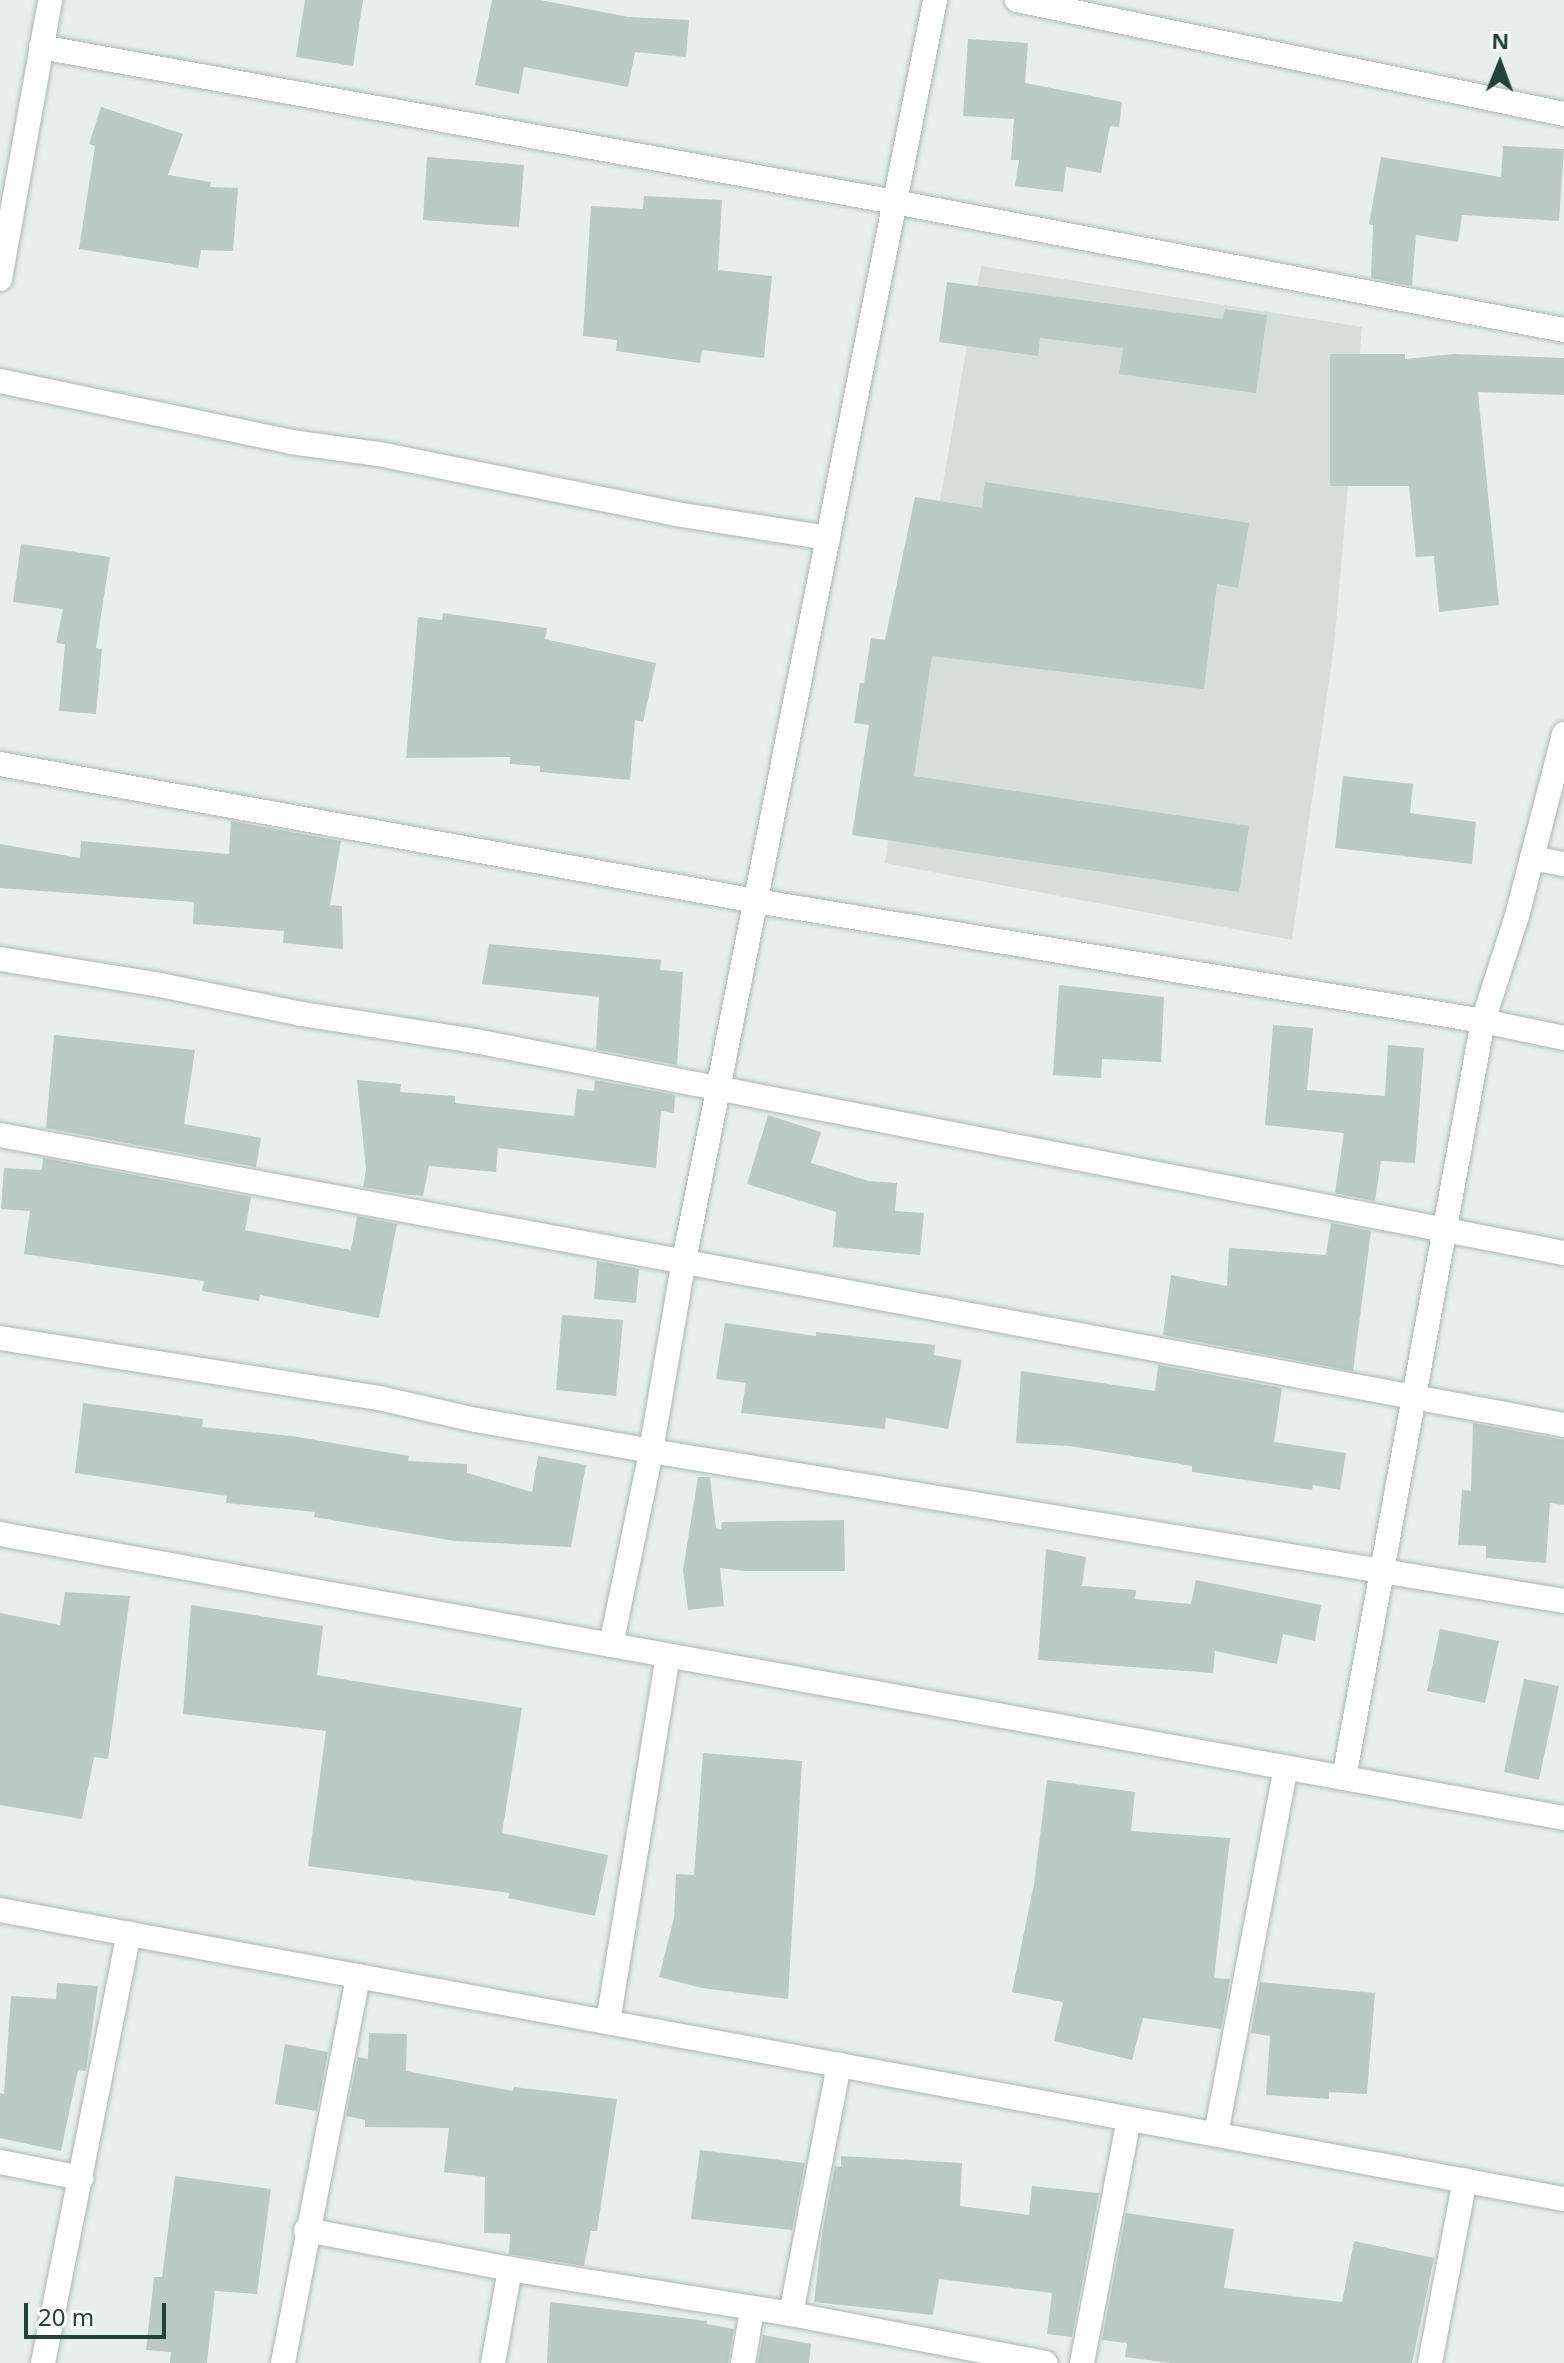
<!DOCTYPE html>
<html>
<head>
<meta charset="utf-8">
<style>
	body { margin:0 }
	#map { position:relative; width:1564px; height:2363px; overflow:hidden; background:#e6efeb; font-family:"Noto Sans",sans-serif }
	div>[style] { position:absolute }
	.built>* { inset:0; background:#d4dfda }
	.building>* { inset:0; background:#bbcac4 }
	.roads { filter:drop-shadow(0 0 2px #a8b8b2) drop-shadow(0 0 2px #a8b8b2) }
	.street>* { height:24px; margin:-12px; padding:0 12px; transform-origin:12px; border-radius:12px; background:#fff }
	span { translate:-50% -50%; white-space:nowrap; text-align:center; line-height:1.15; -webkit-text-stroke:8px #f7fbf9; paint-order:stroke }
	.north { position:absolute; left:1460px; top:24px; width:80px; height:80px; -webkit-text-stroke:6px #f7fbf9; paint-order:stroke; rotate:1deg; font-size:22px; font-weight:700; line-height:32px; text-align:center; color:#24423a }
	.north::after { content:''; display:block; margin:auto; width:28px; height:36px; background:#24423a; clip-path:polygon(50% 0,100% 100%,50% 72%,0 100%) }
	.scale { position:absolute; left:24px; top:2303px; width:142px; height:36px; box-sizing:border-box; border:4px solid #24423a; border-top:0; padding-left:10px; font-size:24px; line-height:28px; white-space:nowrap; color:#24423a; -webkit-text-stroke:6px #f7fbf9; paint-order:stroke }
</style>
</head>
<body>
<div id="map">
	<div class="built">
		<i style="clip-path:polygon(981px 266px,1362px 327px,1334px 646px,1292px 940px,885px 863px,927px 574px)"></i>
	</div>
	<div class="building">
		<i style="clip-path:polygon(305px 0,363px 0,353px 66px,296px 57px)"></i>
		<i style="clip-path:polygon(492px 0,540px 0,629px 17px,689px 20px,686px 57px,635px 52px,628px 87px,524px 67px,519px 94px,475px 85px)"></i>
		<i style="clip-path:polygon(968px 39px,1028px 43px,1025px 83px,1122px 102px,1119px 127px,1110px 126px,1101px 173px,1066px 167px,1063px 192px,1015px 186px,1019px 160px,1011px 160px,1014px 119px,963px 116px)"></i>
		<i style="clip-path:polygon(101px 107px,183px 134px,168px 175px,211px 182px,210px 187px,238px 188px,233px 251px,201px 250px,198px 268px,79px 249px,95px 146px,89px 144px)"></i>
		<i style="clip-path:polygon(1503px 146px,1564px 149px,1559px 221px,1462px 215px,1458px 242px,1416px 235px,1412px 286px,1371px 278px,1373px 225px,1369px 224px,1381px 157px,1501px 177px)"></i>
		<i style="clip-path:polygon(427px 157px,524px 165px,519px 227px,423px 220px)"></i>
		<i style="clip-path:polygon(644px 196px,722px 200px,718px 270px,772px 276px,764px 358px,702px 350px,700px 363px,616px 351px,617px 340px,583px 336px,591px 206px,643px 209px)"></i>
		<i style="clip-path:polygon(947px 282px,1223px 319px,1225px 309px,1267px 315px,1256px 393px,1119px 374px,1123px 348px,1040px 338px,1038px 356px,939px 342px)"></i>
		<i style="clip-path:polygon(1330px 354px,1405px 354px,1405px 359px,1454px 354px,1564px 358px,1564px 395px,1478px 392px,1499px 605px,1439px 612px,1434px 556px,1416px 557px,1409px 486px,1330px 486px)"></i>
		<i style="clip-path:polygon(985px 482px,1249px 523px,1238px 588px,1217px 584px,1204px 689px,932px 656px,914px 776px,1249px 826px,1239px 892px,852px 835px,869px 725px,854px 723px,860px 683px,864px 683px,871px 638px,885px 640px,915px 497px,982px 508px)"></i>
		<i style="clip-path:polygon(21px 544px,110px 557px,96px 648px,102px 649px,96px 714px,59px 711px,65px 644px,56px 643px,63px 609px,13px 602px)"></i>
		<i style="clip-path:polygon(443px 613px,547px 628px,545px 639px,656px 663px,643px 722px,635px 720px,630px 780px,540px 772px,540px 766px,510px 764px,510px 757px,406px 758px,418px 617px,442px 620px)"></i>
		<i style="clip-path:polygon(1343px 776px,1413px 784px,1410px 813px,1476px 822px,1472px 864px,1335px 848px)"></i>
		<i style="clip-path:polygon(231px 821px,341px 841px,330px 905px,342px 906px,343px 949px,283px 943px,284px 931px,193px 924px,194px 902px,0 888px,0 844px,80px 858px,81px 841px,229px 854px)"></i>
		<i style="clip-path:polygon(489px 944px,661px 960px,660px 970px,683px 972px,677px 1065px,596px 1049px,599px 997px,482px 984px)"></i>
		<i style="clip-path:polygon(1059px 985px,1164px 997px,1161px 1062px,1102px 1059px,1101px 1078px,1053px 1075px)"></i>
		<i style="clip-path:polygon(1273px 1025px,1313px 1028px,1307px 1090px,1385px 1096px,1388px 1045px,1424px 1048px,1415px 1163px,1381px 1161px,1375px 1201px,1335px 1193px,1344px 1133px,1265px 1125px)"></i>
		<i style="clip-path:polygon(54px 1035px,195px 1050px,184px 1124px,261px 1138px,256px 1167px,46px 1128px)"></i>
		<i style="clip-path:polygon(357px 1080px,401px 1084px,400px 1092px,455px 1096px,455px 1103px,574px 1116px,577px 1089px,594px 1091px,595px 1080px,675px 1095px,674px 1113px,661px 1111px,656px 1168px,498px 1148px,496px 1172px,429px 1166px,423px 1196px,403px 1194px,363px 1187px,366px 1170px)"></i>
		<i style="clip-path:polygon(768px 1115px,821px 1132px,811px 1163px,869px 1181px,897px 1183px,895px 1211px,924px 1213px,920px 1255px,833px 1247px,836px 1212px,747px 1184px)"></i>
		<i style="clip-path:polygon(43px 1158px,251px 1197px,245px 1230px,351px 1250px,357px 1216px,397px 1224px,379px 1318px,260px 1295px,259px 1301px,202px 1291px,204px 1281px,24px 1254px,30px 1211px,1px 1209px,4px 1168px,42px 1170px)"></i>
		<i style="clip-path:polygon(1331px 1223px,1371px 1231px,1353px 1371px,1163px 1335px,1171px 1275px,1227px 1286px,1229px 1248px,1326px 1255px)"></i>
		<i style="clip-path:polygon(597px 1261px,639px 1269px,636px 1303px,594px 1299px)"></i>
		<i style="clip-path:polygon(562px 1315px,623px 1320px,616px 1396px,556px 1390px)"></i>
		<i style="clip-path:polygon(725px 1323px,816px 1336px,816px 1332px,935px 1345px,934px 1355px,962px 1360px,948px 1429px,886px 1418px,885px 1429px,741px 1413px,746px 1383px,716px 1379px)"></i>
		<i style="clip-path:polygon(1158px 1365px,1282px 1388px,1274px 1442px,1346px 1453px,1340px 1490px,1313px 1485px,1312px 1490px,1192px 1472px,1192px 1466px,1070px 1446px,1016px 1443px,1021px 1371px,1155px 1391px)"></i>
		<i style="clip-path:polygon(83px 1403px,203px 1419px,202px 1427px,292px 1436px,409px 1456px,408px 1461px,467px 1464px,467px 1473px,532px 1492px,538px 1456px,586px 1465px,571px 1547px,455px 1541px,314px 1517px,315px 1512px,226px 1503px,227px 1496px,75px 1473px)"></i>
		<i style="clip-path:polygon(1473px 1423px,1564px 1440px,1564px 1505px,1550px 1503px,1546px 1563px,1486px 1558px,1486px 1546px,1458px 1545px,1462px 1490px,1471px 1491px)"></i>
		<i style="clip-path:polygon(698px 1477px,710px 1477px,716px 1528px,721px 1529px,722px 1522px,844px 1520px,845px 1571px,744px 1571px,720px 1568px,724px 1606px,688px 1610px,683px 1570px)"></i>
		<i style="clip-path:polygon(1046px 1549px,1086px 1557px,1082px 1586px,1136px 1590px,1135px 1599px,1191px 1604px,1196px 1580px,1321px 1605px,1315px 1641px,1283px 1634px,1277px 1664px,1215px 1651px,1213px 1673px,1038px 1660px)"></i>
		<i style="clip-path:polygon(65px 1592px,130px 1596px,108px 1759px,94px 1757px,82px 1819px,0 1805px,0 1613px,60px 1625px)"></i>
		<i style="clip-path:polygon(191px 1605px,323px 1626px,317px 1675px,522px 1708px,502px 1833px,608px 1855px,595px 1916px,508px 1898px,510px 1893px,308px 1866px,326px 1731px,183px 1714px)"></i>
		<i style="clip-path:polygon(1440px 1629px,1499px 1641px,1485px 1703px,1427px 1691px)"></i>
		<i style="clip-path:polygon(1524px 1679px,1559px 1686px,1539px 1780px,1504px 1772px)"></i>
		<i style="clip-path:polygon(703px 1753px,802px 1761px,788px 1999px,702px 1988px,659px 1977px,674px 1918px,676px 1874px,694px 1875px)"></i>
		<i style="clip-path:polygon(1047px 1780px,1135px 1792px,1131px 1831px,1230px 1838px,1214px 1978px,1230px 1979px,1221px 2029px,1143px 2018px,1132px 2060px,1054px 2041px,1063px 2002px,1012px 1992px,1034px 1884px)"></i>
		<i style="clip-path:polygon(1260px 1982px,1375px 1993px,1367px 2094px,1329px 2092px,1329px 2099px,1266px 2095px,1270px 2036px,1251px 2033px)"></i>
		<i style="clip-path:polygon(57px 1983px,98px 1986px,86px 2071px,78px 2070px,61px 2151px,0 2138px,0 2093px,4px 2094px,11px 1996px,56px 1999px)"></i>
		<i style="clip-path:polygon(369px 2033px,407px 2034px,406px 2071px,513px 2091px,514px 2087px,617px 2099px,597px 2231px,591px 2231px,584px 2266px,509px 2254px,510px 2234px,484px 2233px,485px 2177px,444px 2172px,449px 2128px,365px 2127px,365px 2120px,346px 2116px,358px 2057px,368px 2059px)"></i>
		<i style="clip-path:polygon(285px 2044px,328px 2052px,317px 2111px,275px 2104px)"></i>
		<i style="clip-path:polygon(700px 2150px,805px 2163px,792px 2230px,691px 2219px)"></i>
		<i style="clip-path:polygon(841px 2156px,962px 2163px,960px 2206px,1029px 2215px,1032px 2186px,1099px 2193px,1072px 2337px,1047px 2334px,1052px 2293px,939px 2279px,933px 2315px,814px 2302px,822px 2234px,835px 2166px,841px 2167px)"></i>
		<i style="clip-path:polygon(175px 2176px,271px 2189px,257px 2294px,215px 2291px,207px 2363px,170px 2363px,171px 2352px,146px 2350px,154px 2277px,162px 2277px)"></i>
		<i style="clip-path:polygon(1126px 2213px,1234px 2229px,1224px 2288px,1342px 2302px,1354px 2241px,1434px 2258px,1412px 2363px,1170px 2363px,1125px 2357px,1127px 2343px,1102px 2340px)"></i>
		<i style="clip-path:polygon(550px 2302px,707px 2321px,707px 2324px,734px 2329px,728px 2363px,547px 2363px)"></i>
		<i style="clip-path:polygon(763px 2335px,811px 2344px,809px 2363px,758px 2363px)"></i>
	</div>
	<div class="roads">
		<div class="street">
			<i style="left:1017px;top:0;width:559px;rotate:11.77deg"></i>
			<i style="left:41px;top:47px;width:868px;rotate:10.29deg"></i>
			<i style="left:895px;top:202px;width:681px;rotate:10.83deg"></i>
			<i style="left:0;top:279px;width:283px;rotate:-79.8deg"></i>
			<i style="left:0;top:381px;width:297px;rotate:11.8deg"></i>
			<i style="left:291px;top:442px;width:89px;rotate:7.8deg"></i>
			<i style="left:379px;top:454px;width:303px;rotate:11.4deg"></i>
			<i style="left:676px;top:514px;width:154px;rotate:9deg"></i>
			<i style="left:0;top:764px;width:768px;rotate:10.27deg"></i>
			<i style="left:756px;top:901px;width:737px;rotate:9.37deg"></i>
			<i style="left:1483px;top:1021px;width:83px;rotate:11.9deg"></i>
			<i style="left:1532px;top:858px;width:33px;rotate:11deg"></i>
			<i style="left:0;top:959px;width:162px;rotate:9.2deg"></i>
			<i style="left:160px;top:985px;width:145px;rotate:11.5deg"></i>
			<i style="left:302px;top:1014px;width:175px;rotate:8.9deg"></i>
			<i style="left:475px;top:1041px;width:1109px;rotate:11.02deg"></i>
			<i style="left:0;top:1135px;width:1591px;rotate:10.5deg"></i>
			<i style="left:0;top:1338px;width:384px;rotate:9deg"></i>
			<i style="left:379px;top:1398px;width:99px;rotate:12.8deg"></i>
			<i style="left:476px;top:1420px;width:178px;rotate:10deg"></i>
			<i style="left:651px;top:1451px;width:925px;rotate:9.33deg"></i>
			<i style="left:0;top:1534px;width:1590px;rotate:10.29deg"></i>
			<i style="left:611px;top:1645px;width:198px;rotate:-78.3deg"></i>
			<i style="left:651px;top:1451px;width:194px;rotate:-80.2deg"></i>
			<i style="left:684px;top:1260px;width:1285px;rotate:-78.73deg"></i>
			<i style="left:1344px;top:1778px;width:770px;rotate:-79.6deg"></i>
			<i style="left:1483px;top:1021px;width:110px;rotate:-72.1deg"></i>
			<i style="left:1517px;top:916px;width:188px;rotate:-75.5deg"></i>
			<i style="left:0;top:1910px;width:1590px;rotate:10.47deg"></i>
			<i style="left:608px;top:2022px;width:371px;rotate:-80.7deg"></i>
			<i style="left:1216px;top:2134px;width:373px;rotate:-79.2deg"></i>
			<i style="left:0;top:2162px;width:83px;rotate:11.2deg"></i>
			<i style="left:306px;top:2230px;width:208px;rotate:10.8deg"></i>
			<i style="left:510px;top:2269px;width:285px;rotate:9.1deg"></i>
			<i style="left:791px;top:2314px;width:259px;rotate:10.9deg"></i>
			<i style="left:791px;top:2314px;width:254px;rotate:-79.1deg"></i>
			<i style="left:43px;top:2363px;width:438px;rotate:-78.7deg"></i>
			<i style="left:283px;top:2363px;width:394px;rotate:-79deg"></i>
			<i style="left:493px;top:2363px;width:96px;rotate:-79.7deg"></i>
			<i style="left:743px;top:2363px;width:54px;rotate:-80.4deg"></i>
			<i style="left:1082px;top:2363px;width:248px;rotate:-79.1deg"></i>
			<i style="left:1430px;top:2363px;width:186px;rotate:-79.2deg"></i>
		</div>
	</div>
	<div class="north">N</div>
	<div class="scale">20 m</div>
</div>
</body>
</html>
